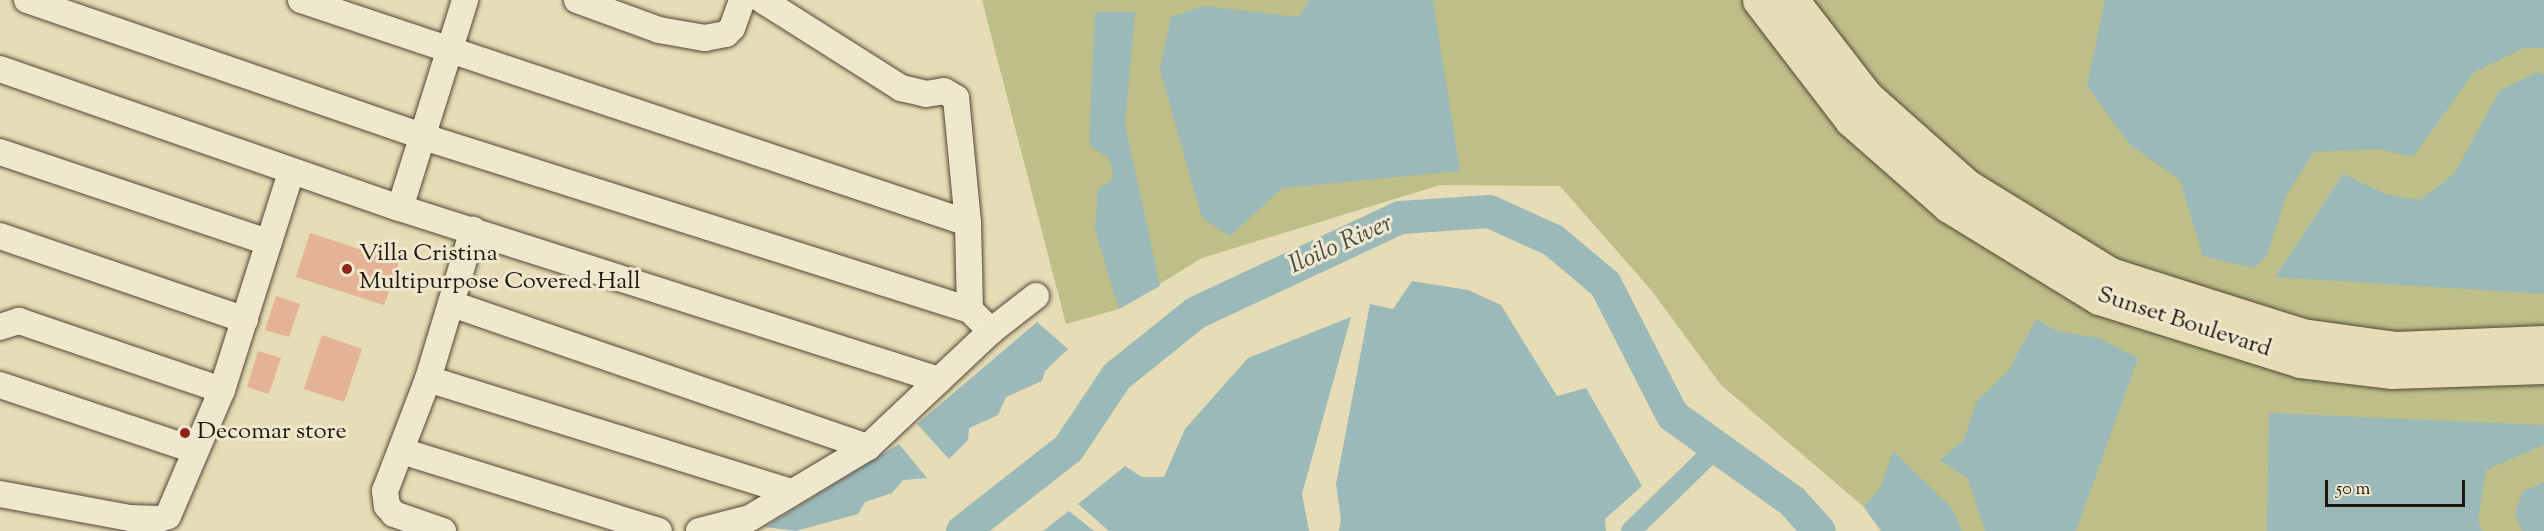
<!DOCTYPE html>
<html>
<head>
<meta charset="utf-8">
<style>
	body { margin:0 }
	#map { position:relative; width:2544px; height:531px; overflow:hidden; background:#e6dcb5; font-family:"Sorts Mill Goudy",serif }
	div>[style] { position:absolute }
	.green>* { inset:0; background:#bdbe88 }
	.water>* { inset:0; background:#9cb9b9 }
	.canal>* { height:20px; margin:-10px; padding:0 10px; transform-origin:10px; border-radius:10px; background:#9cb9b9 }
	.river>* { height:33px; margin:-16.5px; padding:0 16.5px; transform-origin:16.5px; border-radius:16.5px; background:#9cb9b9 }
	.building>* { inset:0; background:#e4b294 }
	.roads { filter:drop-shadow(0 0 2px #524838) drop-shadow(0 0 2px #524838) }
	.minor>* { height:26px; margin:-13px; padding:0 13px; transform-origin:13px; border-radius:13px; background:#efe8cf }
	.major>* { height:33px; margin:-16.5px; padding:0 16.5px; transform-origin:16.5px; border-radius:16.5px; background:#e6dcb5 }
	.dots>* { width:16px; height:16px; translate:-50% -50%; box-sizing:border-box; border:3px solid #efe8cf; border-radius:50% }
	span { translate:-50% -50%; white-space:nowrap; text-align:center; line-height:1.15; -webkit-text-stroke:6px #efe8cf; paint-order:stroke }
	.poi-label { font-size:24px; color:#21170e }
	.left { translate:0 -50%; text-align:left }
	.street-label { font-size:24px; color:#21170e }
	.water-label { font-size:26px; color:#4c504a; font-style:italic }
	.scale { position:absolute; left:2325px; top:480px; width:140px; height:27px; box-sizing:border-box; border:3px solid #21170e; border-top:0; padding-left:8px; font-size:18px; line-height:21px; white-space:nowrap; color:#21170e; -webkit-text-stroke:4px #efe8cf; paint-order:stroke }
</style>
</head>
<body>
<div id="map">
	<div class="green">
		<i style="clip-path:polygon(982px 0,2544px 0,2544px 531px,1881px 531px,1864px 507px,1721px 385px,1652px 291px,1560px 186px,1440px 185px,1202px 258px,1119px 309px,1066px 324px)"></i>
	</div>
	<div class="water">
		<i style="clip-path:polygon(1310px 0,1433px 0,1460px 171px,1282px 188px,1230px 236px,1202px 218px,1160px 69px,1171px 17px,1204px 6px,1298px 17px)"></i>
		<i style="clip-path:polygon(2105px 0,2544px 0,2544px 48px,2524px 48px,2474px 72px,2413px 157px,2378px 149px,2314px 152px,2287px 194px,2267px 255px,2254px 268px,2203px 256px,2180px 180px,2129px 144px,2087px 86px)"></i>
		<i style="clip-path:polygon(1095px 12px,1135px 12px,1125px 124px,1160px 286px,1119px 309px,1095px 230px,1098px 189px,1111px 181px,1113px 169px,1108px 158px,1089px 145px)"></i>
		<i style="clip-path:polygon(2538px 72px,2544px 75px,2544px 294px,2275px 277px,2343px 174px,2388px 195px,2420px 200px,2454px 174px,2500px 90px)"></i>
		<i style="clip-path:polygon(1412px 281px,1468px 290px,1501px 305px,1557px 396px,1586px 388px,1642px 486px,1605px 519px,1606px 531px,1339px 531px,1341px 520px,1336px 484px,1370px 304px,1393px 309px)"></i>
		<i style="clip-path:polygon(1351px 317px,1302px 494px,1309px 531px,1109px 531px,1078px 504px,1125px 466px,1142px 477px,1164px 477px,1185px 429px,1248px 358px)"></i>
		<i style="clip-path:polygon(2036px 319px,2057px 331px,2099px 338px,2138px 358px,2076px 531px,1985px 531px,1968px 479px,1940px 460px,1964px 440px,1976px 402px,2009px 370px)"></i>
		<i style="clip-path:polygon(1037px 322px,1068px 349px,1045px 371px,1042px 381px,1006px 397px,998px 415px,969px 428px,968px 440px,949px 459px,917px 424px)"></i>
		<i style="clip-path:polygon(2269px 413px,2544px 425px,2544px 445px,2486px 470px,2478px 520px,2482px 531px,2267px 531px)"></i>
		<i style="clip-path:polygon(899px 444px,927px 478px,903px 480px,892px 493px,865px 502px,858px 514px,796px 531px,765px 527px)"></i>
		<i style="clip-path:polygon(1893px 451px,1952px 508px,1962px 531px,1881px 531px,1864px 507px,1881px 486px)"></i>
		<i style="clip-path:polygon(2544px 482px,2544px 531px,2522px 531px,2515px 515px,2522px 492px)"></i>
		<i style="clip-path:polygon(1069px 511px,1094px 531px,1043px 531px)"></i>
	</div>
	<div class="canal">
		<i style="left:1631px;top:531px;width:120px;rotate:-44.3deg"></i>
	</div>
	<div class="river">
		<i style="left:962px;top:531px;width:135px;rotate:-38.1deg"></i>
		<i style="left:1068px;top:448px;width:87px;rotate:-56.3deg"></i>
		<i style="left:1116px;top:376px;width:102px;rotate:-38.7deg"></i>
		<i style="left:1196px;top:312px;width:225px;rotate:-25deg"></i>
		<i style="left:1400px;top:217px;width:89px;rotate:-3.9deg"></i>
		<i style="left:1489px;top:211px;width:70px;rotate:24.4deg"></i>
		<i style="left:1553px;top:240px;width:68px;rotate:40.2deg"></i>
		<i style="left:1605px;top:284px;width:147px;rotate:62.9deg"></i>
		<i style="left:1672px;top:415px;width:148px;rotate:35.6deg"></i>
		<i style="left:1792px;top:501px;width:40px;rotate:48deg"></i>
	</div>
	<div class="building">
		<i style="clip-path:polygon(310px 233px,399px 262px,384px 305px,296px 277px)"></i>
		<i style="clip-path:polygon(276px 296px,300px 304px,289px 337px,265px 330px)"></i>
		<i style="clip-path:polygon(322px 335px,362px 349px,344px 402px,304px 389px)"></i>
		<i style="clip-path:polygon(258px 351px,281px 358px,269px 394px,247px 387px)"></i>
	</div>
	<div class="roads">
		<div class="minor">
			<i style="left:27px;top:0;width:420px;rotate:19deg"></i>
			<i style="left:424px;top:137px;width:573px;rotate:17.58deg"></i>
			<i style="left:970px;top:310px;width:30px;rotate:45deg"></i>
			<i style="left:301px;top:0;width:703px;rotate:18.49deg"></i>
			<i style="left:577px;top:0;width:87px;rotate:20.1deg"></i>
			<i style="left:659px;top:30px;width:47px;rotate:9.9deg"></i>
			<i style="left:705px;top:38px;width:21px;rotate:-11deg"></i>
			<i style="left:726px;top:34px;width:8px;rotate:-45deg"></i>
			<i style="left:732px;top:28px;width:30px;rotate:-70deg"></i>
			<i style="left:762px;top:0;width:165px;rotate:32.3deg"></i>
			<i style="left:901px;top:88px;width:26px;rotate:13deg"></i>
			<i style="left:926px;top:94px;width:18px;rotate:-9deg"></i>
			<i style="left:944px;top:91px;width:14px;rotate:30deg"></i>
			<i style="left:956px;top:98px;width:126px;rotate:84.5deg"></i>
			<i style="left:968px;top:223px;width:87px;rotate:88.7deg"></i>
			<i style="left:0;top:69px;width:423px;rotate:19.2deg"></i>
			<i style="left:400px;top:208px;width:566px;rotate:17.7deg"></i>
			<i style="left:0;top:152px;width:283px;rotate:18.6deg"></i>
			<i style="left:400px;top:208px;width:218px;rotate:-72.6deg"></i>
			<i style="left:0;top:236px;width:259px;rotate:18.9deg"></i>
			<i style="left:452px;top:304px;width:440px;rotate:19deg"></i>
			<i style="left:0;top:327px;width:20px;rotate:-18deg"></i>
			<i style="left:19px;top:321px;width:214px;rotate:18.8deg"></i>
			<i style="left:428px;top:379px;width:380px;rotate:17.3deg"></i>
			<i style="left:0;top:385px;width:205px;rotate:18.5deg"></i>
			<i style="left:402px;top:451px;width:269px;rotate:17.3deg"></i>
			<i style="left:0;top:494px;width:132px;rotate:10.5deg"></i>
			<i style="left:130px;top:518px;width:29px;rotate:2deg"></i>
			<i style="left:159px;top:519px;width:9px;rotate:-18deg"></i>
			<i style="left:168px;top:516px;width:137px;rotate:-66.8deg"></i>
			<i style="left:222px;top:390px;width:229px;rotate:-72.4deg"></i>
			<i style="left:443px;top:531px;width:52px;rotate:-160.9deg"></i>
			<i style="left:394px;top:514px;width:11px;rotate:-131deg"></i>
			<i style="left:387px;top:506px;width:15px;rotate:-98deg"></i>
			<i style="left:385px;top:491px;width:120px;rotate:-69deg"></i>
			<i style="left:428px;top:379px;width:156px;rotate:-73.2deg"></i>
			<i style="left:699px;top:531px;width:53px;rotate:-14.3deg"></i>
			<i style="left:750px;top:518px;width:138px;rotate:-31deg"></i>
			<i style="left:868px;top:447px;width:169px;rotate:-43.3deg"></i>
			<i style="left:991px;top:331px;width:57px;rotate:-37.9deg"></i>
		</div>
		<div class="major">
			<i style="left:1759px;top:0;width:151px;rotate:52.5deg"></i>
			<i style="left:1851px;top:120px;width:130px;rotate:41.3deg"></i>
			<i style="left:1949px;top:206px;width:176px;rotate:31.5deg"></i>
			<i style="left:2099px;top:298px;width:211px;rotate:17.4deg"></i>
			<i style="left:2300px;top:361px;width:93px;rotate:6.8deg"></i>
			<i style="left:2392px;top:372px;width:152px;rotate:-1.9deg"></i>
			<i style="left:1792px;top:0;width:121px;rotate:52.4deg"></i>
			<i style="left:1866px;top:96px;width:135px;rotate:41.7deg"></i>
			<i style="left:1967px;top:186px;width:168px;rotate:31.6deg"></i>
			<i style="left:2110px;top:274px;width:201px;rotate:17.6deg"></i>
			<i style="left:2302px;top:335px;width:95px;rotate:7.9deg"></i>
			<i style="left:2396px;top:348px;width:148px;rotate:-2.3deg"></i>
		</div>
	</div>
	<div class="dots">
		<i style="left:347px;top:269px;background:#8f2418"></i>
		<i style="left:185px;top:433px;background:#8f2418"></i>
	</div>
	<div class="poi-label">
		<span class="left" style="left:359px;top:269px">Villa Cristina<br>Multipurpose Covered Hall</span>
		<span class="left" style="left:197px;top:433px">Decomar store</span>
	</div>
	<div class="street-label">
		<span style="left:2184px;top:323px;rotate:18deg">Sunset Boulevard</span>
	</div>
	<div class="water-label">
		<span style="left:1341px;top:245px;rotate:-24deg">Iloilo River</span>
	</div>
	<div class="scale">50 m</div>
</div>
</body>
</html>
